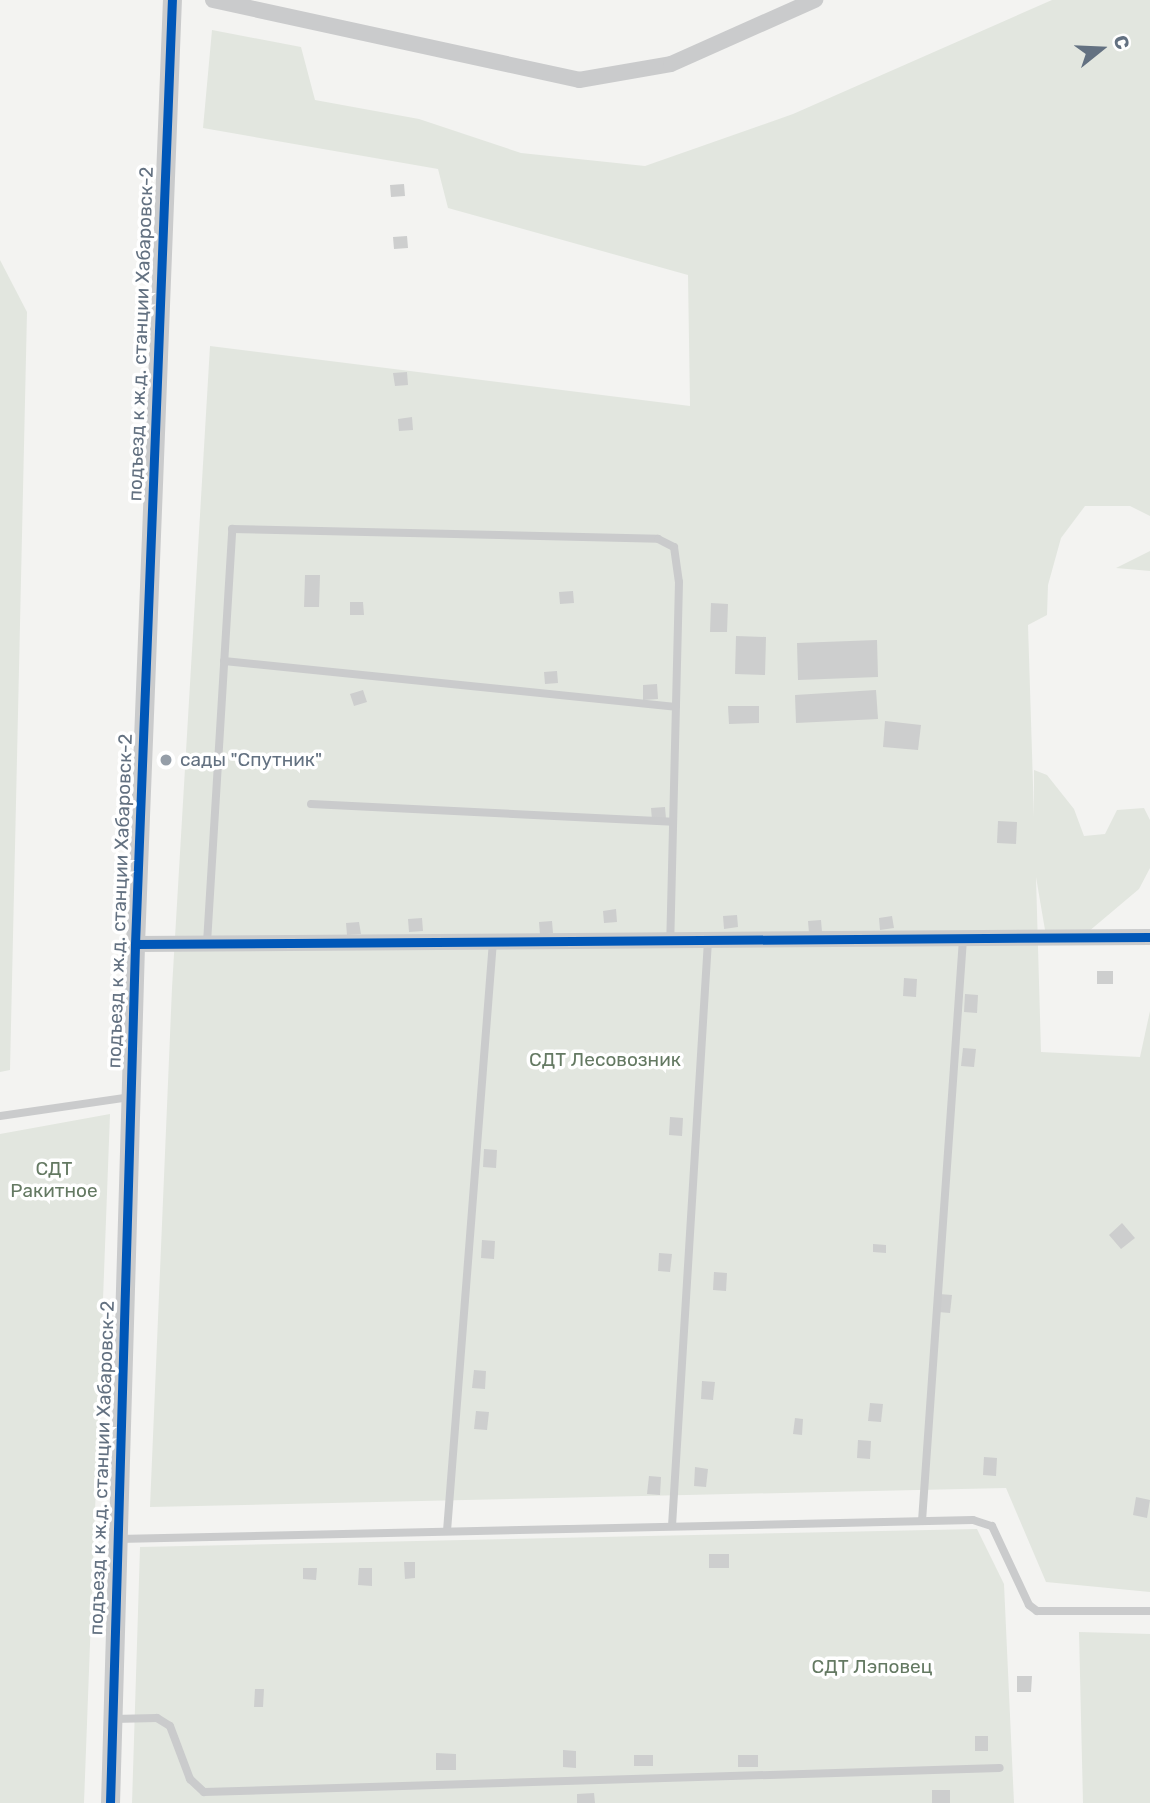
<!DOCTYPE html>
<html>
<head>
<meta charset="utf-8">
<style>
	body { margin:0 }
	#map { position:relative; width:1150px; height:1803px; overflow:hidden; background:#f3f3f1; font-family:Rubik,sans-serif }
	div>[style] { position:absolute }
	.green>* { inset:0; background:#e2e6df }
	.building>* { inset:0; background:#cdcece }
	.service>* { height:8px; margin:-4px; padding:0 4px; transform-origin:4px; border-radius:4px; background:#cacbcc }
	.minor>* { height:16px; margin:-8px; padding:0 8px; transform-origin:8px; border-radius:8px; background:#cacbcc }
	.tertiary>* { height:19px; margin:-9.5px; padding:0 9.5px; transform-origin:9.5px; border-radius:9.5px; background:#cacbcc }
	.cycleway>* { height:9px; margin:-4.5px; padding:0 4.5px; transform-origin:4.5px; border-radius:4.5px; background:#0057b8 }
	.dots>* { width:19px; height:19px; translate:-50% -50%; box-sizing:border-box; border:4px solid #fff; border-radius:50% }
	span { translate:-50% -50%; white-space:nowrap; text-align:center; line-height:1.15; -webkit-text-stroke:7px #fff; paint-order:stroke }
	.street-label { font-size:19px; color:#637181 }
	.poi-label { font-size:19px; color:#637181 }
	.left { translate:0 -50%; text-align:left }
	.park-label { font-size:19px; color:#647962 }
	.north { position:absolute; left:1066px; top:14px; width:70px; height:70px; -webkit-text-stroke:5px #fff; paint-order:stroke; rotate:72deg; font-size:19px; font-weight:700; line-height:28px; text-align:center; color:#637181 }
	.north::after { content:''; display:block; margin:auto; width:24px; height:32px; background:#637181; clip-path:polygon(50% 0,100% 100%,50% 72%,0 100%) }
</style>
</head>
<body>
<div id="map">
	<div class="green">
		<i style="clip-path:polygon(1052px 0,1150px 0,1150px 516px,1130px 506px,1085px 506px,1061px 538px,1048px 585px,1047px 615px,1028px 625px,1034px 817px,1034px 770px,1047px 775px,1074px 809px,1084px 836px,1105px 834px,1117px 810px,1144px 808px,1150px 820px,1150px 868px,1139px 889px,1088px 932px,1045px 930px,1036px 877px,1041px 1052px,1140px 1057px,1150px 1011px,1150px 1592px,1046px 1582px,1006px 1488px,150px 1507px,172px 988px,210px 346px,690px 406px,688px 275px,448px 208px,438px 169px,203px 128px,212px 30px,301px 47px,315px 100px,419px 119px,521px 153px,645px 166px,793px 114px)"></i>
		<i style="clip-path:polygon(0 260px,27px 312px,10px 1070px,0 1072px)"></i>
		<i style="clip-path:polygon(1150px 551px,1150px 571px,1116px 568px)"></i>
		<i style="clip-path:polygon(110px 1114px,84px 1803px,0 1803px,0 1134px)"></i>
		<i style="clip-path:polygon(977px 1529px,1004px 1584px,1014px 1803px,132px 1803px,140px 1547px)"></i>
		<i style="clip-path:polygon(1079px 1632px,1150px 1634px,1150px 1803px,1083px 1803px)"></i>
	</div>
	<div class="building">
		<i style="clip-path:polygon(404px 184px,405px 196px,391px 197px,390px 185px)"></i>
		<i style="clip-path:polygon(407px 236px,408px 248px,394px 249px,393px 237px)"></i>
		<i style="clip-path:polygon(407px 372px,408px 385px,395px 386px,393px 373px)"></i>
		<i style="clip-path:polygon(412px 417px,413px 430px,399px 431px,398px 419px)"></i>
		<i style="clip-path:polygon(305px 575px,320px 575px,319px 607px,304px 607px)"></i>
		<i style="clip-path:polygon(573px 591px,574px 603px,560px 604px,559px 592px)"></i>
		<i style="clip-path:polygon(350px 602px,363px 602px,364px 615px,350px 615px)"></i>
		<i style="clip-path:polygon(711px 603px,728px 604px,727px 632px,710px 632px)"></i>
		<i style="clip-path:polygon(736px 636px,766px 637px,765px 675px,735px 674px)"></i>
		<i style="clip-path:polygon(877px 640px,878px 677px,798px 680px,797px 643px)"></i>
		<i style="clip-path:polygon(557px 671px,558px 683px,545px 684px,544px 672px)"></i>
		<i style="clip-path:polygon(657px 684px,658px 699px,643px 700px,643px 685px)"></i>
		<i style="clip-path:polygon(363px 690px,367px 702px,354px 706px,350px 694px)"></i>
		<i style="clip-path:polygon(876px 690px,878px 719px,796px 723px,795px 695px)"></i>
		<i style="clip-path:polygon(728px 706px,759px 706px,759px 723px,729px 724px)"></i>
		<i style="clip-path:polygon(885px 721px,921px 725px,918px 750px,883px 747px)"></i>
		<i style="clip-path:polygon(665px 807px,666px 819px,652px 820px,651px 808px)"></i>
		<i style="clip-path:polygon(998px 821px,1017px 822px,1016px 844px,997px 843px)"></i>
		<i style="clip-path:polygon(616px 909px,617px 922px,604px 923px,603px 911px)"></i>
		<i style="clip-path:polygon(737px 915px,738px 927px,724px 929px,723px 916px)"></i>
		<i style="clip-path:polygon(892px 916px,894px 928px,880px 930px,879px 918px)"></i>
		<i style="clip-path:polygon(422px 918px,423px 931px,409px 932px,408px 919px)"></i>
		<i style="clip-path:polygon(821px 920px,822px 932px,809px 933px,808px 921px)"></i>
		<i style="clip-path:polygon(552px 921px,553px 933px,540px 935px,539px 922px)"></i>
		<i style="clip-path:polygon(359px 922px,361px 934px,347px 935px,346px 923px)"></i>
		<i style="clip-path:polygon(1097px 971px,1113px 971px,1113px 984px,1097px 984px)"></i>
		<i style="clip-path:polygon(904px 978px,917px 979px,916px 997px,903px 996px)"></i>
		<i style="clip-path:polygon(965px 994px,978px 995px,977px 1013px,964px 1012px)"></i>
		<i style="clip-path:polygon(963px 1048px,976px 1049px,974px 1067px,961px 1066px)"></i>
		<i style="clip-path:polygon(670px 1117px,683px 1118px,682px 1136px,669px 1135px)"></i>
		<i style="clip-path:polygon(484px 1149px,497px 1150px,496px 1168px,483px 1167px)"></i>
		<i style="clip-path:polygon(1122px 1223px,1135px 1238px,1121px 1249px,1109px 1235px)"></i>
		<i style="clip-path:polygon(482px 1240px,495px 1241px,494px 1259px,481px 1258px)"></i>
		<i style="clip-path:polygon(873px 1244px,886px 1245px,886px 1253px,873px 1252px)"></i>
		<i style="clip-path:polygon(659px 1253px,672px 1254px,670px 1272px,658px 1271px)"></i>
		<i style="clip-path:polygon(714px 1272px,727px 1273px,726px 1291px,713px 1290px)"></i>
		<i style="clip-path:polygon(939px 1294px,952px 1295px,950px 1313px,938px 1312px)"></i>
		<i style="clip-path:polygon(474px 1370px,486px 1371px,485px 1389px,472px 1388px)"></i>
		<i style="clip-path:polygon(702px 1381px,715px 1382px,713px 1400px,701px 1399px)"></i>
		<i style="clip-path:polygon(870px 1403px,883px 1404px,881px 1422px,868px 1421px)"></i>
		<i style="clip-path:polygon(476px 1411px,489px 1412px,487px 1430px,474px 1429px)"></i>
		<i style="clip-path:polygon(795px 1418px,803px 1419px,802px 1435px,793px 1434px)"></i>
		<i style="clip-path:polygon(858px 1440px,871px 1441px,870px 1459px,857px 1458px)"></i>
		<i style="clip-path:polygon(984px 1457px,997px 1458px,996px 1476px,983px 1475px)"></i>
		<i style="clip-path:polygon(695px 1467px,708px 1469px,706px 1487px,694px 1486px)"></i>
		<i style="clip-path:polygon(649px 1476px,661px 1477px,660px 1495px,647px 1494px)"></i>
		<i style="clip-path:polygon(1136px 1497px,1150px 1500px,1147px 1518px,1133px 1515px)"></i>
		<i style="clip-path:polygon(709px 1554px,729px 1554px,729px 1568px,709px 1568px)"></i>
		<i style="clip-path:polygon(404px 1562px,415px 1562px,415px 1578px,405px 1579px)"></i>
		<i style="clip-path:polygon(303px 1568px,317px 1568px,316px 1580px,303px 1579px)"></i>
		<i style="clip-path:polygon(359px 1568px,372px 1568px,372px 1586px,358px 1585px)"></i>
		<i style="clip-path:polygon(1017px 1676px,1032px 1676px,1031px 1692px,1017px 1692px)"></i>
		<i style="clip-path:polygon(255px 1689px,264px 1689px,263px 1707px,254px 1707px)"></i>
		<i style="clip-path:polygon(975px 1736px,988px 1736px,988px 1751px,975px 1751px)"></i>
		<i style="clip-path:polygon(563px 1750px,576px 1751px,576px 1768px,563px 1767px)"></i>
		<i style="clip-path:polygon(436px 1753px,456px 1754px,456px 1770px,436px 1770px)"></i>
		<i style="clip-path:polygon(634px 1755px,653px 1755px,653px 1766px,634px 1766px)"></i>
		<i style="clip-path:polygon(738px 1755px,758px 1755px,758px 1767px,738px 1767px)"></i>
		<i style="clip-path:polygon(932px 1790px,950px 1790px,950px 1803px,932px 1803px)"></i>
		<i style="clip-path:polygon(594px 1793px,595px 1803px,577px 1803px,577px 1794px)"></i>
	</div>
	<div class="service">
		<i style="left:224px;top:661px;width:454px;rotate:5.8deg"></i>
		<i style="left:311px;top:804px;width:362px;rotate:2.8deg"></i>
		<i style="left:207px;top:943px;width:415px;rotate:-86.5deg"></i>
		<i style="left:232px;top:529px;width:426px;rotate:1.3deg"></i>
		<i style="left:658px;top:539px;width:18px;rotate:27deg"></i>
		<i style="left:674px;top:547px;width:35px;rotate:82deg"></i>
		<i style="left:679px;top:582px;width:358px;rotate:91.4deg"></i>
		<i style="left:0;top:1116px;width:131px;rotate:-8.3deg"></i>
		<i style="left:922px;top:1521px;width:583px;rotate:-85.97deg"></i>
		<i style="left:672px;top:1526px;width:587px;rotate:-86.48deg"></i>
		<i style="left:447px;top:1531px;width:592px;rotate:-85.54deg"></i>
		<i style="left:118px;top:1539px;width:855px;rotate:-1.27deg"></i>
		<i style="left:973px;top:1520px;width:20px;rotate:18deg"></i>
		<i style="left:992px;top:1526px;width:87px;rotate:64.9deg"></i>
		<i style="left:1029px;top:1605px;width:10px;rotate:37deg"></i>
		<i style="left:1037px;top:1611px;width:113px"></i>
		<i style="left:113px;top:1719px;width:44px;rotate:-1.3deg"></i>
		<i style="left:157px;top:1718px;width:15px;rotate:32deg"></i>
		<i style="left:170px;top:1726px;width:57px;rotate:69.3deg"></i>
		<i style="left:190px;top:1779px;width:19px;rotate:43deg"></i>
		<i style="left:204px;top:1792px;width:796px;rotate:-1.73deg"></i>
	</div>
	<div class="minor">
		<i style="left:213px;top:0;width:375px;rotate:12.3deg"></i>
		<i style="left:579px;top:80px;width:93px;rotate:-9.9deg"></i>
		<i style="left:671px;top:64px;width:158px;rotate:-24deg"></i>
		<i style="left:135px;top:944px;width:1015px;rotate:-0.4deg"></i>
	</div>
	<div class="tertiary">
		<i style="left:110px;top:1803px;width:859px;rotate:-88.33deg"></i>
		<i style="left:135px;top:944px;width:945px;rotate:-87.76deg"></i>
	</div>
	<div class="cycleway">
		<i style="left:135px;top:944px;width:1015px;rotate:-0.4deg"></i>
		<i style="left:110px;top:1803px;width:859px;rotate:-88.33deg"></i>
		<i style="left:135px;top:944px;width:945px;rotate:-87.76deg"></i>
	</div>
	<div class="dots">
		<i style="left:166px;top:760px;background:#959ea8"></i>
	</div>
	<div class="street-label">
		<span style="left:141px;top:334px;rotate:-88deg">подъезд к ж.д. станции Хабаровск-2</span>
		<span style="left:120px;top:901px;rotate:-88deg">подъезд к ж.д. станции Хабаровск-2</span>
		<span style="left:102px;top:1468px;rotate:-88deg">подъезд к ж.д. станции Хабаровск-2</span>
	</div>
	<div class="poi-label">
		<span class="left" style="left:180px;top:760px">сады "Спутник"</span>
	</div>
	<div class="park-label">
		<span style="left:605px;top:1060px">СДТ Лесовозник</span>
		<span style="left:54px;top:1180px">СДТ<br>Ракитное</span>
		<span style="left:872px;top:1667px">СДТ Лэповец</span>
	</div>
	<div class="north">С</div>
</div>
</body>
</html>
